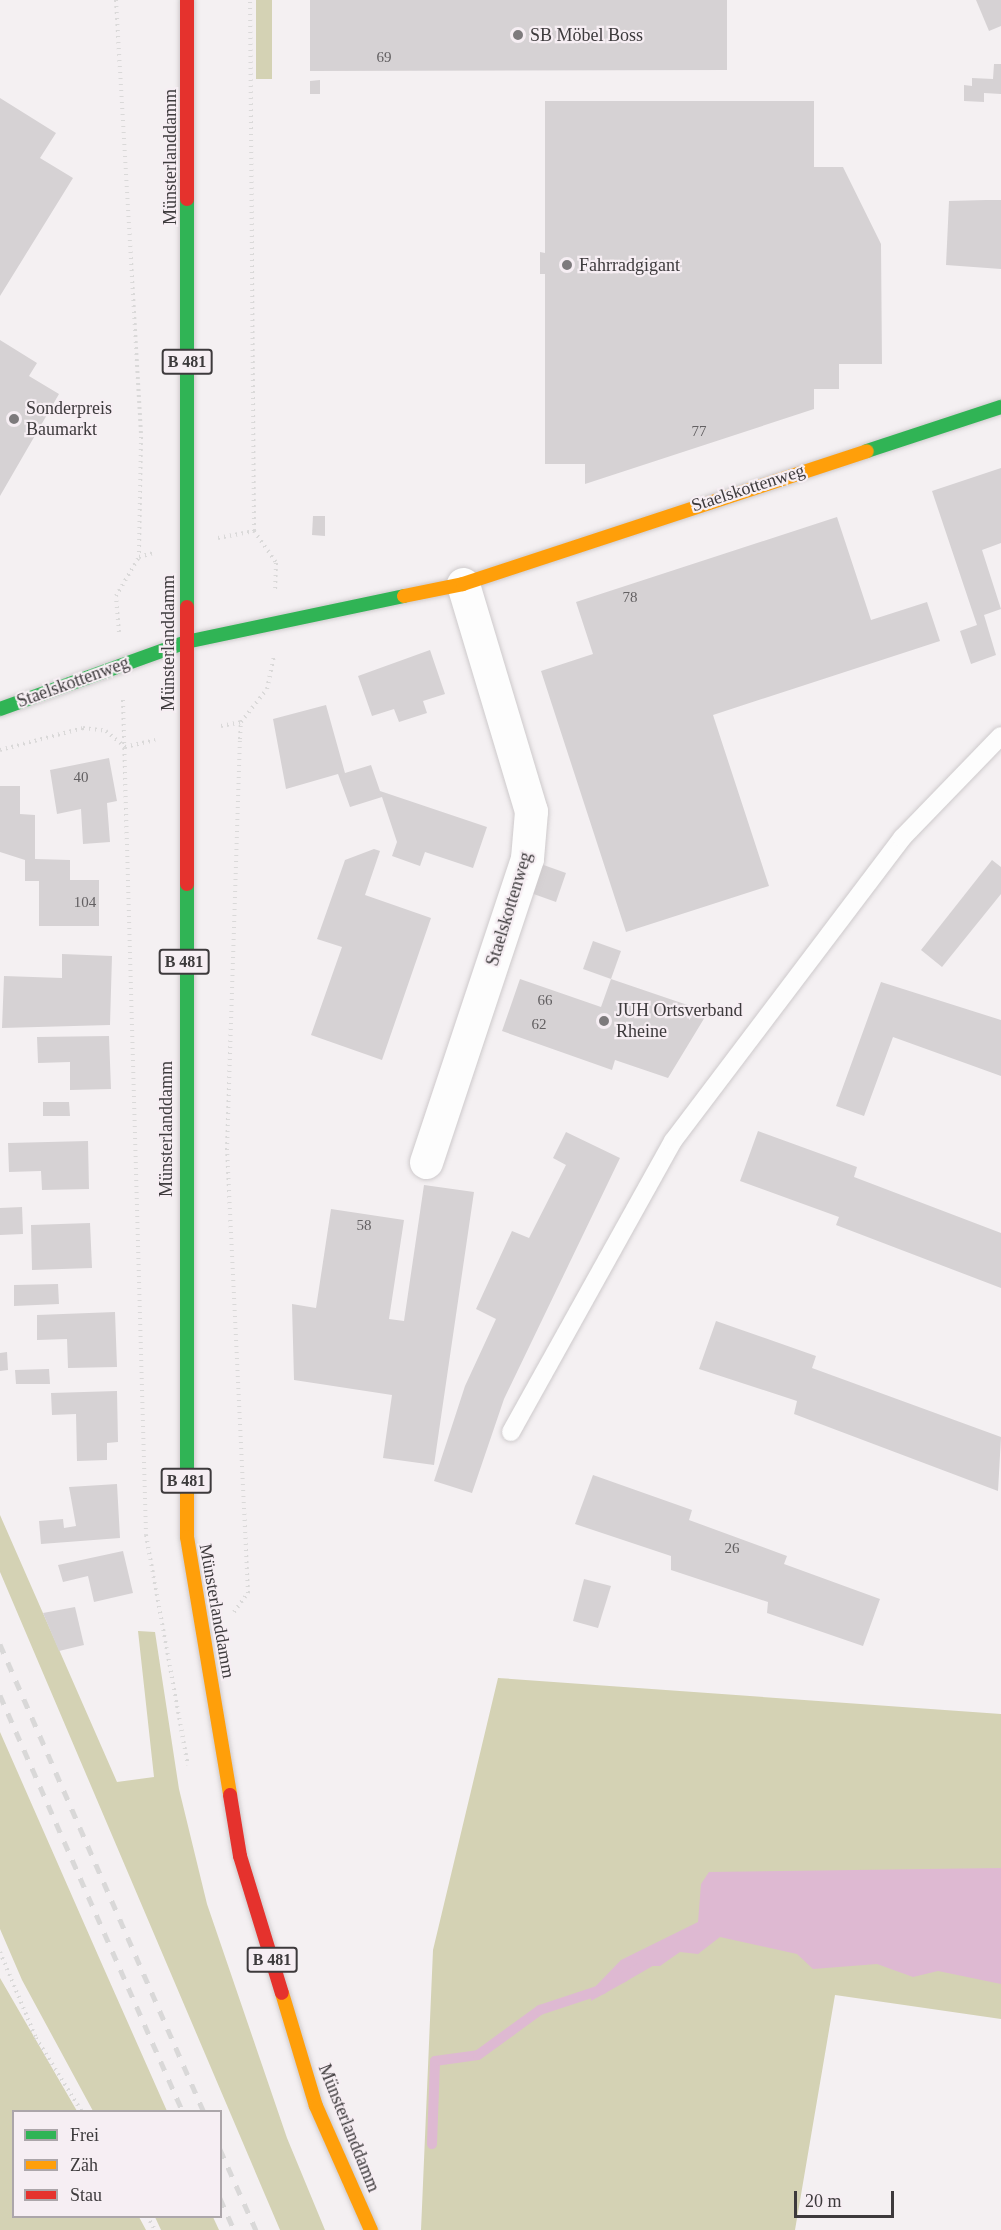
<!DOCTYPE html>
<html>
<head>
<meta charset="utf-8">
<style>
	body { margin:0 }
	#map { position:relative; width:1001px; height:2230px; overflow:hidden; background:#f4f0f2; font-family:Georgia,serif }
	div>[style] { position:absolute }
	.forest>* { inset:0; background:#d4d2b4 }
	.water>* { inset:0; background:#deb9d2 }
	.stream>* { height:10px; margin:-5px; padding:0 5px; transform-origin:5px; border-radius:5px; background:#deb9d2 }
	.building>* { inset:0; background:#d6d2d4 }
	.path>* { height:4px; margin-top:-2px; transform-origin:0; background:repeating-linear-gradient(90deg,#dad9d9 0 1.5px,transparent 0 6px) }
	.roads { filter:drop-shadow(0 0 2px #cecacc) drop-shadow(0 0 2px #cecacc) }
	.lane>* { height:18px; margin:-9px; padding:0 9px; transform-origin:9px; border-radius:9px; background:#fdfdfd }
	.street>* { height:33px; margin:-16.5px; padding:0 16.5px; transform-origin:16.5px; border-radius:16.5px; background:#fdfdfd }
	.fast>* { height:14px; margin:-7px; padding:0 7px; transform-origin:7px; border-radius:7px; background:#30b455 }
	.slow>* { height:14px; margin:-7px; padding:0 7px; transform-origin:7px; border-radius:7px; background:#ff9f0a }
	.jam>* { height:14px; margin:-7px; padding:0 7px; transform-origin:7px; border-radius:7px; background:#e5322d }
	.rail>* { height:4.5px; margin-top:-2.25px; transform-origin:0; background:repeating-linear-gradient(90deg,#d9d8d8 0 10px,transparent 0 20px) }
	.dots>* { width:16px; height:16px; translate:-50% -50%; box-sizing:border-box; border:3px solid #f6eef3; border-radius:50% }
	span { translate:-50% -50%; white-space:nowrap; text-align:center; line-height:1.15; -webkit-text-stroke:4.5px #f6eef3; paint-order:stroke }
	.number-label { font-size:15px; color:#636062 }
	.number-label span { -webkit-text-stroke-width:0 }
	.shield-label span { padding:2px 4px; background:#f6eef3; border:2px solid; border-radius:4px; -webkit-text-stroke-width:0 }
	.shield-label { font-size:16px; color:#3d3a3c; font-weight:700 }
	.poi-label { font-size:18px; color:#3d3a3c }
	.left { translate:0 -50%; text-align:left }
	.street-label { font-size:18px; color:#3d3a3c }
	.legend { position:absolute; left:12px; top:2110px; width:210px; height:108px; box-sizing:border-box; background:#f6eef3; border:2px solid #aca6aa; margin:0; padding:8px 10px; list-style:none; font-size:18px; color:#3d3a3c }
	.legend li { display:flex; align-items:center; gap:12px; height:30px }
	.legend b { width:30px; border:2px solid #aca6aa }
	.scale { position:absolute; left:794px; top:2191px; width:100px; height:27px; box-sizing:border-box; border:3px solid #3d3a3c; border-top:0; padding-left:8px; font-size:18px; line-height:21px; white-space:nowrap; color:#3d3a3c; -webkit-text-stroke:4px #f6eef3; paint-order:stroke }
</style>
</head>
<body>
<div id="map">
	<div class="forest">
		<i style="clip-path:polygon(256px 0,272px 0,272px 79px,256px 79px)"></i>
		<i style="clip-path:polygon(0 1515px,117px 1782px,154px 1777px,138px 1631px,155px 1632px,179px 1789px,207px 1904px,287px 2138px,325px 2230px,280px 2230px,0 1572px)"></i>
		<i style="clip-path:polygon(498px 1678px,1001px 1714px,1001px 2019px,835px 1995px,795px 2230px,421px 2230px,433px 1950px)"></i>
		<i style="clip-path:polygon(0 1732px,101px 1962px,167px 2111px,93px 2111px,22px 1980px,0 1929px)"></i>
		<i style="clip-path:polygon(0 1978px,77px 2111px,14px 2112px,14px 2216px,139px 2217px,146px 2230px,0 2230px)"></i>
		<i style="clip-path:polygon(155px 2217px,213px 2217px,219px 2230px,161px 2230px)"></i>
	</div>
	<div class="water">
		<i style="clip-path:polygon(1001px 1868px,1001px 1984px,938px 1971px,913px 1977px,877px 1964px,813px 1969px,797px 1954px,720px 1937px,698px 1954px,680px 1952px,660px 1966px,638px 1966px,627px 1981px,591px 2001px,592px 1990px,621px 1960px,698px 1922px,701px 1884px,709px 1872px)"></i>
	</div>
	<div class="stream">
		<i style="left:622px;top:1978px;width:38px;rotate:-30deg"></i>
		<i style="left:432px;top:2144px;width:83px;rotate:-87.9deg"></i>
		<i style="left:435px;top:2061px;width:43px;rotate:-7.9deg"></i>
		<i style="left:478px;top:2055px;width:77px;rotate:-36deg"></i>
		<i style="left:540px;top:2010px;width:66px;rotate:-18.4deg"></i>
	</div>
	<div class="building">
		<i style="clip-path:polygon(310px 0,727px 0,727px 70px,310px 71px)"></i>
		<i style="clip-path:polygon(976px 0,1001px 0,1001px 26px,989px 31px)"></i>
		<i style="clip-path:polygon(994px 64px,1001px 64px,1001px 94px,984px 93px,984px 102px,964px 101px,964px 85px,972px 86px,972px 78px,993px 79px)"></i>
		<i style="clip-path:polygon(320px 80px,320px 94px,310px 94px,310px 81px)"></i>
		<i style="clip-path:polygon(0 98px,56px 133px,40px 158px,73px 178px,0 296px)"></i>
		<i style="clip-path:polygon(545px 101px,814px 101px,814px 167px,843px 167px,881px 244px,882px 364px,839px 364px,839px 389px,814px 389px,814px 409px,585px 484px,585px 464px,545px 464px,545px 274px,540px 274px,540px 252px,545px 253px)"></i>
		<i style="clip-path:polygon(986px 200px,1001px 200px,1001px 269px,946px 265px,949px 201px)"></i>
		<i style="clip-path:polygon(0 340px,37px 363px,29px 376px,59px 394px,0 496px)"></i>
		<i style="clip-path:polygon(1001px 468px,1001px 543px,982px 550px,1001px 609px,984px 615px,996px 655px,971px 664px,960px 631px,977px 625px,932px 491px)"></i>
		<i style="clip-path:polygon(313px 516px,325px 516px,325px 536px,312px 535px)"></i>
		<i style="clip-path:polygon(837px 517px,871px 620px,927px 602px,940px 641px,713px 715px,769px 886px,626px 932px,541px 671px,593px 654px,576px 602px)"></i>
		<i style="clip-path:polygon(430px 650px,445px 694px,423px 701px,427px 713px,399px 722px,394px 709px,372px 716px,358px 676px)"></i>
		<i style="clip-path:polygon(326px 705px,345px 773px,371px 765px,380px 791px,487px 827px,473px 868px,425px 852px,420px 866px,392px 856px,397px 842px,382px 797px,350px 807px,338px 774px,286px 789px,273px 719px)"></i>
		<i style="clip-path:polygon(109px 758px,117px 801px,107px 803px,110px 842px,83px 844px,81px 809px,57px 814px,50px 770px)"></i>
		<i style="clip-path:polygon(0 786px,20px 786px,20px 814px,35px 815px,35px 859px,70px 860px,70px 880px,99px 880px,99px 926px,39px 926px,39px 881px,25px 881px,25px 860px,0 852px)"></i>
		<i style="clip-path:polygon(374px 849px,380px 851px,365px 895px,431px 918px,382px 1060px,311px 1035px,342px 947px,317px 939px,345px 860px)"></i>
		<i style="clip-path:polygon(992px 860px,1001px 867px,1001px 894px,942px 967px,921px 950px)"></i>
		<i style="clip-path:polygon(538px 863px,566px 873px,556px 902px,528px 892px)"></i>
		<i style="clip-path:polygon(593px 941px,621px 951px,611px 979px,583px 969px)"></i>
		<i style="clip-path:polygon(62px 954px,112px 956px,110px 1025px,2px 1028px,4px 976px,62px 978px)"></i>
		<i style="clip-path:polygon(520px 979px,601px 1007px,611px 979px,708px 1012px,668px 1078px,615px 1060px,612px 1070px,502px 1031px)"></i>
		<i style="clip-path:polygon(881px 982px,1001px 1020px,1001px 1076px,893px 1037px,864px 1116px,836px 1106px)"></i>
		<i style="clip-path:polygon(109px 1036px,111px 1089px,70px 1090px,70px 1062px,38px 1063px,37px 1037px)"></i>
		<i style="clip-path:polygon(43px 1102px,69px 1102px,70px 1116px,43px 1116px)"></i>
		<i style="clip-path:polygon(758px 1131px,857px 1167px,854px 1177px,1001px 1233px,1001px 1288px,836px 1225px,839px 1217px,740px 1181px)"></i>
		<i style="clip-path:polygon(566px 1132px,620px 1158px,504px 1399px,472px 1493px,434px 1481px,465px 1386px,496px 1319px,476px 1309px,512px 1231px,529px 1238px,566px 1165px,553px 1158px)"></i>
		<i style="clip-path:polygon(88px 1141px,89px 1189px,42px 1190px,41px 1171px,9px 1172px,8px 1143px)"></i>
		<i style="clip-path:polygon(424px 1185px,474px 1192px,434px 1465px,383px 1458px,392px 1395px,294px 1380px,292px 1304px,316px 1308px,331px 1209px,404px 1220px,389px 1319px,404px 1321px)"></i>
		<i style="clip-path:polygon(22px 1207px,23px 1234px,0 1235px,0 1208px)"></i>
		<i style="clip-path:polygon(90px 1223px,92px 1268px,32px 1270px,31px 1225px)"></i>
		<i style="clip-path:polygon(58px 1284px,59px 1304px,14px 1306px,14px 1285px)"></i>
		<i style="clip-path:polygon(115px 1312px,117px 1367px,68px 1368px,67px 1339px,37px 1340px,37px 1315px)"></i>
		<i style="clip-path:polygon(716px 1321px,816px 1356px,812px 1368px,1001px 1437px,998px 1491px,794px 1414px,797px 1401px,699px 1369px)"></i>
		<i style="clip-path:polygon(7px 1352px,8px 1370px,0 1371px,0 1353px)"></i>
		<i style="clip-path:polygon(49px 1369px,50px 1384px,16px 1384px,15px 1370px)"></i>
		<i style="clip-path:polygon(117px 1391px,118px 1442px,107px 1443px,107px 1460px,77px 1461px,76px 1414px,52px 1415px,51px 1393px)"></i>
		<i style="clip-path:polygon(593px 1475px,692px 1510px,689px 1520px,787px 1556px,784px 1564px,880px 1599px,863px 1646px,767px 1613px,768px 1602px,671px 1570px,671px 1556px,575px 1524px)"></i>
		<i style="clip-path:polygon(117px 1484px,120px 1538px,41px 1544px,39px 1521px,63px 1519px,64px 1528px,76px 1526px,69px 1487px)"></i>
		<i style="clip-path:polygon(123px 1551px,133px 1593px,94px 1602px,88px 1576px,63px 1582px,58px 1565px)"></i>
		<i style="clip-path:polygon(584px 1579px,611px 1586px,598px 1628px,573px 1621px)"></i>
		<i style="clip-path:polygon(75px 1607px,84px 1645px,59px 1651px,43px 1613px)"></i>
	</div>
	<div class="path">
		<i style="left:116px;top:0;width:438px;rotate:86.7deg"></i>
		<i style="left:141px;top:437px;width:120px;rotate:91deg"></i>
		<i style="left:139px;top:557px;width:15px;rotate:-16deg"></i>
		<i style="left:254px;top:531px;width:39px;rotate:55deg"></i>
		<i style="left:276px;top:563px;width:26px;rotate:92deg"></i>
		<i style="left:218px;top:538px;width:37px;rotate:-11deg"></i>
		<i style="left:254px;top:531px;width:531px;rotate:-90.43deg"></i>
		<i style="left:119px;top:632px;width:36px;rotate:-95deg"></i>
		<i style="left:116px;top:596px;width:45px;rotate:-59.5deg"></i>
		<i style="left:123px;top:700px;width:835px;rotate:88.42deg"></i>
		<i style="left:146px;top:1535px;width:234px;rotate:79.7deg"></i>
		<i style="left:221px;top:726px;width:20px;rotate:-11deg"></i>
		<i style="left:0;top:750px;width:86px;rotate:-14.8deg"></i>
		<i style="left:83px;top:728px;width:23px;rotate:7deg"></i>
		<i style="left:106px;top:731px;width:25px;rotate:40deg"></i>
		<i style="left:125px;top:747px;width:31px;rotate:-13deg"></i>
		<i style="left:234px;top:1612px;width:24px;rotate:-54deg"></i>
		<i style="left:248px;top:1593px;width:443px;rotate:-92.7deg"></i>
		<i style="left:227px;top:1150px;width:411px;rotate:-88.2deg"></i>
		<i style="left:240px;top:739px;width:17px;rotate:-87deg"></i>
		<i style="left:241px;top:722px;width:42px;rotate:-51.8deg"></i>
		<i style="left:267px;top:689px;width:34px;rotate:-78deg"></i>
		<i style="left:0;top:1952px;width:93px;rotate:67.3deg"></i>
		<i style="left:36px;top:2038px;width:87px;rotate:58.1deg"></i>
		<i style="left:147px;top:2216px;width:16px;rotate:60deg"></i>
	</div>
	<div class="roads">
		<div class="lane">
			<i style="left:511px;top:1432px;width:333px;rotate:-60.9deg"></i>
			<i style="left:673px;top:1141px;width:380px;rotate:-52.9deg"></i>
			<i style="left:902px;top:838px;width:142px;rotate:-45.9deg"></i>
		</div>
		<div class="street">
			<i style="left:426px;top:1162px;width:320px;rotate:-71.6deg"></i>
			<i style="left:527px;top:858px;width:47px;rotate:-85.1deg"></i>
			<i style="left:531px;top:811px;width:237px;rotate:-106.7deg"></i>
		</div>
		<div class="fast">
			<i style="left:187px;top:199px;width:408px;rotate:90deg"></i>
			<i style="left:867px;top:451px;width:141px;rotate:-18.2deg"></i>
			<i style="left:0;top:709px;width:198px;rotate:-19.8deg"></i>
			<i style="left:186px;top:642px;width:223px;rotate:-11.9deg"></i>
			<i style="left:187px;top:884px;width:611px;rotate:90deg"></i>
		</div>
		<div class="slow">
			<i style="left:404px;top:596px;width:60px;rotate:-11.5deg"></i>
			<i style="left:463px;top:584px;width:425px;rotate:-18.2deg"></i>
			<i style="left:187px;top:1495px;width:42px;rotate:90deg"></i>
			<i style="left:187px;top:1537px;width:262px;rotate:80.5deg"></i>
			<i style="left:282px;top:1993px;width:118px;rotate:73.3deg"></i>
			<i style="left:316px;top:2106px;width:136px;rotate:66.1deg"></i>
		</div>
		<div class="jam">
			<i style="left:187px;top:0;width:199px;rotate:90deg"></i>
			<i style="left:187px;top:607px;width:277px;rotate:90deg"></i>
			<i style="left:230px;top:1795px;width:62px;rotate:80.7deg"></i>
			<i style="left:240px;top:1856px;width:143px;rotate:73deg"></i>
		</div>
	</div>
	<div class="rail">
		<i style="left:0;top:1644px;width:511px;rotate:66.45deg"></i>
		<i style="left:0;top:1695px;width:455px;rotate:66.3deg"></i>
		<i style="left:220px;top:2149px;width:89px;rotate:66deg"></i>
		<i style="left:220px;top:2198px;width:35px;rotate:66deg"></i>
	</div>
	<div class="dots">
		<i style="left:518px;top:35px;background:#7d7a7c"></i>
		<i style="left:567px;top:265px;background:#7d7a7c"></i>
		<i style="left:14px;top:419px;background:#7d7a7c"></i>
		<i style="left:604px;top:1021px;background:#7d7a7c"></i>
	</div>
	<div class="number-label">
		<span style="left:384px;top:58px">69</span>
		<span style="left:699px;top:432px">77</span>
		<span style="left:630px;top:598px">78</span>
		<span style="left:81px;top:778px">40</span>
		<span style="left:85px;top:903px">104</span>
		<span style="left:545px;top:1001px">66</span>
		<span style="left:539px;top:1025px">62</span>
		<span style="left:364px;top:1226px">58</span>
		<span style="left:732px;top:1549px">26</span>
	</div>
	<div class="shield-label">
		<span style="left:187px;top:362px">B 481</span>
		<span style="left:184px;top:962px">B 481</span>
		<span style="left:186px;top:1481px">B 481</span>
		<span style="left:272px;top:1960px">B 481</span>
	</div>
	<div class="poi-label">
		<span class="left" style="left:530px;top:35px">SB Möbel Boss</span>
		<span class="left" style="left:579px;top:265px">Fahrradgigant</span>
		<span class="left" style="left:26px;top:419px">Sonderpreis<br>Baumarkt</span>
		<span class="left" style="left:616px;top:1021px">JUH Ortsverband<br>Rheine</span>
	</div>
	<div class="street-label">
		<span style="left:170px;top:157px;rotate:-90deg">Münsterlanddamm</span>
		<span style="left:748px;top:488px;rotate:-18deg">Staelskottenweg</span>
		<span style="left:168px;top:643px;rotate:-90deg">Münsterlanddamm</span>
		<span style="left:73px;top:682px;rotate:-20deg">Staelskottenweg</span>
		<span style="left:509px;top:909px;rotate:-73deg">Staelskottenweg</span>
		<span style="left:166px;top:1129px;rotate:-90deg">Münsterlanddamm</span>
		<span style="left:217px;top:1611px;rotate:80deg">Münsterlanddamm</span>
		<span style="left:349px;top:2128px;rotate:68deg">Münsterlanddamm</span>
	</div>
	<ul class="legend">
	<li><b style="height:8px;background:#30b455"></b>Frei</li>
	<li><b style="height:8px;background:#ff9f0a"></b>Zäh</li>
	<li><b style="height:8px;background:#e5322d"></b>Stau</li>
	</ul>
	<div class="scale">20 m</div>
</div>
</body>
</html>
